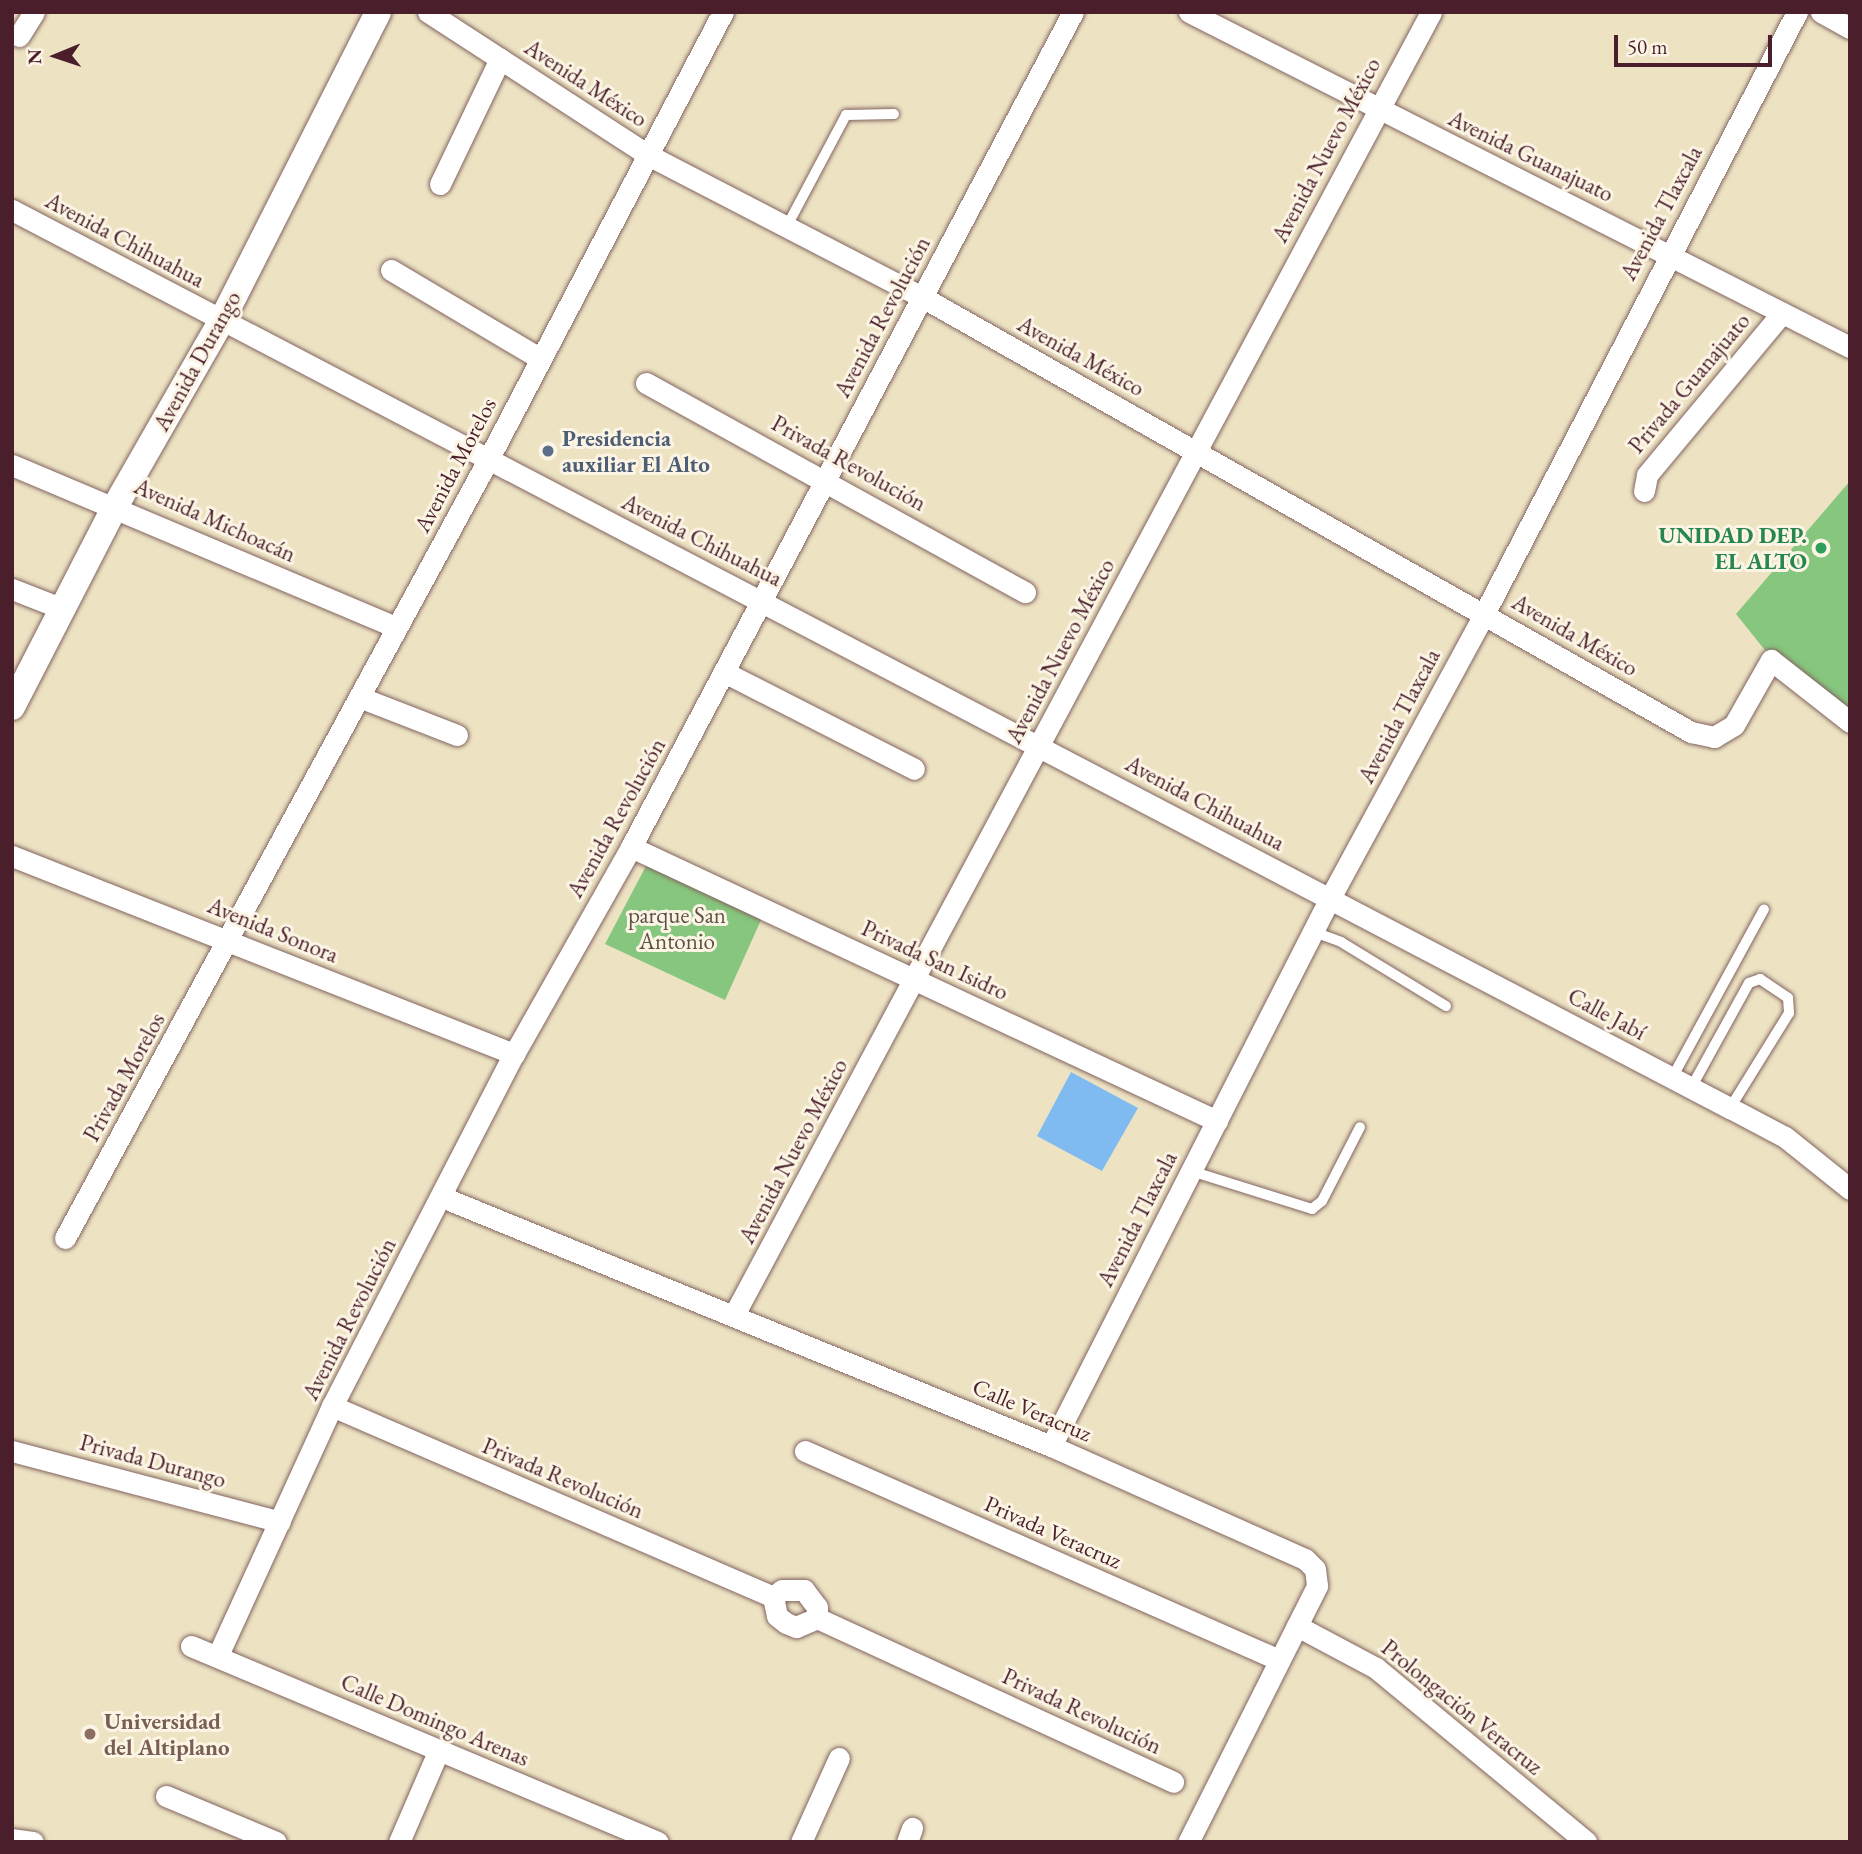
<!DOCTYPE html>
<html>
<head>
<meta charset="utf-8">
<style>
	body { margin:0 }
	#map { position:relative; width:1862px; height:1854px; overflow:hidden; background:#ede3c3; font-family:"EB Garamond",serif }
	div>[style] { position:absolute }
	.green>* { inset:0; background:#86c67e }
	.water>* { inset:0; background:#7fbbf1 }
	.roads { filter:drop-shadow(0 0 2px #836460) drop-shadow(0 0 2px #836460) }
	.service>* { height:10px; margin:-5px; padding:0 5px; transform-origin:5px; border-radius:5px; background:#fff }
	.minor>* { height:21px; margin:-10.5px; padding:0 10.5px; transform-origin:10.5px; border-radius:10.5px; background:#fff }
	.tertiary>* { height:26px; margin:-13px; padding:0 13px; transform-origin:13px; border-radius:13px; background:#fff }
	.dots>* { width:19px; height:19px; translate:-50% -50%; box-sizing:border-box; border:4px solid #fcf5e5; border-radius:50% }
	span { translate:-50% -50%; white-space:nowrap; text-align:center; line-height:1.15; -webkit-text-stroke:6px #fcf5e5; paint-order:stroke }
	.street-label { font-size:23px; color:#4a1f2b }
	.service-label { font-size:23px; color:#4e5e75; font-weight:700 }
	.left { translate:0 -50%; text-align:left }
	.leisure-label { font-size:23px; color:#27864d; font-weight:700 }
	.right { translate:-100% -50%; text-align:right }
	.park-label { font-size:23px; color:#5c5144 }
	.education-label { font-size:23px; color:#785e54; font-weight:700 }
	.frame { position:absolute; inset:0; border:14px solid #4a1f2b; pointer-events:none }
	.north { position:absolute; left:21px; top:21px; width:70px; height:70px; -webkit-text-stroke:5px #fcf5e5; paint-order:stroke; rotate:268deg; font-size:19px; font-weight:700; line-height:28px; text-align:center; color:#4a1f2b }
	.north::after { content:''; display:block; margin:auto; width:24px; height:32px; background:#4a1f2b; clip-path:polygon(50% 0,100% 100%,50% 72%,0 100%) }
	.scale { position:absolute; left:1614px; top:35px; width:158px; height:32px; box-sizing:border-box; border:4px solid #4a1f2b; border-top:0; padding-left:9px; font-size:21px; line-height:24px; white-space:nowrap; color:#4a1f2b; -webkit-text-stroke:5px #fcf5e5; paint-order:stroke }
</style>
</head>
<body>
<div id="map">
	<div class="green">
		<i style="clip-path:polygon(1850px 481px,1850px 719px,1772px 659px,1736px 614px)"></i>
		<i style="clip-path:polygon(647px 864px,761px 920px,725px 1000px,605px 944px)"></i>
	</div>
	<div class="water">
		<i style="clip-path:polygon(1071px 1072px,1138px 1108px,1102px 1171px,1037px 1136px)"></i>
	</div>
	<div class="roads">
		<div class="service">
			<i style="left:787px;top:226px;width:126px;rotate:-62deg"></i>
			<i style="left:846px;top:115px;width:48px;rotate:-1.2deg"></i>
			<i style="left:1314px;top:932px;width:29px;rotate:20deg"></i>
			<i style="left:1341px;top:942px;width:123px;rotate:31.4deg"></i>
			<i style="left:1672px;top:1078px;width:192px;rotate:-61.4deg"></i>
			<i style="left:1691px;top:1088px;width:120px;rotate:-61.1deg"></i>
			<i style="left:1749px;top:983px;width:12px;rotate:-20deg"></i>
			<i style="left:1760px;top:979px;width:34px;rotate:34deg"></i>
			<i style="left:1788px;top:998px;width:15px;rotate:86deg"></i>
			<i style="left:1789px;top:1013px;width:112px;rotate:121.8deg"></i>
			<i style="left:1191px;top:1171px;width:127px;rotate:17.4deg"></i>
			<i style="left:1312px;top:1209px;width:13px;rotate:-39deg"></i>
			<i style="left:1322px;top:1201px;width:83px;rotate:-62.8deg"></i>
		</div>
		<div class="minor">
			<i style="left:428px;top:12px;width:262px;rotate:33deg"></i>
			<i style="left:648px;top:155px;width:309px;rotate:27.4deg"></i>
			<i style="left:922px;top:297px;width:884px;rotate:29.5deg"></i>
			<i style="left:1691px;top:732px;width:24px;rotate:12deg"></i>
			<i style="left:1714px;top:737px;width:23px;rotate:-31deg"></i>
			<i style="left:1734px;top:725px;width:75px;rotate:-60.4deg"></i>
			<i style="left:1771px;top:660px;width:100px;rotate:38.1deg"></i>
			<i style="left:1189px;top:12px;width:741px;rotate:26.88deg"></i>
			<i style="left:1821px;top:12px;width:33px;rotate:29deg"></i>
			<i style="left:19px;top:36px;width:28px;rotate:-58deg"></i>
			<i style="left:440px;top:184px;width:139px;rotate:-64.4deg"></i>
			<i style="left:12px;top:210px;width:1939px;rotate:27.6deg"></i>
			<i style="left:1730px;top:1108px;width:62px;rotate:27.8deg"></i>
			<i style="left:1785px;top:1137px;width:83px;rotate:38.7deg"></i>
			<i style="left:391px;top:270px;width:174px;rotate:30.7deg"></i>
			<i style="left:646px;top:383px;width:433px;rotate:28.9deg"></i>
			<i style="left:12px;top:465px;width:416px;rotate:22.9deg"></i>
			<i style="left:1644px;top:491px;width:16px;rotate:-79deg"></i>
			<i style="left:1647px;top:475px;width:211px;rotate:-50.2deg"></i>
			<i style="left:12px;top:589px;width:55px;rotate:21.4deg"></i>
			<i style="left:724px;top:672px;width:213px;rotate:27deg"></i>
			<i style="left:359px;top:697px;width:105px;rotate:21.2deg"></i>
			<i style="left:631px;top:847px;width:647px;rotate:25.06deg"></i>
			<i style="left:12px;top:856px;width:540px;rotate:21.53deg"></i>
			<i style="left:442px;top:1197px;width:658px;rotate:22.24deg"></i>
			<i style="left:1051px;top:1446px;width:278px;rotate:24deg"></i>
			<i style="left:1305px;top:1559px;width:14px;rotate:45deg"></i>
			<i style="left:1315px;top:1569px;width:17px;rotate:83deg"></i>
			<i style="left:1317px;top:1586px;width:287px;rotate:116.7deg"></i>
			<i style="left:65px;top:1238px;width:888px;rotate:-61.47deg"></i>
			<i style="left:489px;top:458px;width:504px;rotate:-62.32deg"></i>
			<i style="left:735px;top:1313px;width:1475px;rotate:-61.85deg"></i>
			<i style="left:332px;top:1406px;width:481px;rotate:23.4deg"></i>
			<i style="left:1051px;top:1446px;width:615px;rotate:-63.02deg"></i>
			<i style="left:1330px;top:898px;width:323px;rotate:-61.5deg"></i>
			<i style="left:1484px;top:614px;width:679px;rotate:-62.53deg"></i>
			<i style="left:12px;top:1451px;width:277px;rotate:14.8deg"></i>
			<i style="left:805px;top:1451px;width:518px;rotate:23.79deg"></i>
			<i style="left:773px;top:1597px;width:11px;rotate:-38deg"></i>
			<i style="left:782px;top:1590px;width:22px"></i>
			<i style="left:804px;top:1590px;width:21px;rotate:53deg"></i>
			<i style="left:817px;top:1607px;width:11px;rotate:90deg"></i>
			<i style="left:773px;top:1597px;width:19px;rotate:78deg"></i>
			<i style="left:777px;top:1616px;width:11px;rotate:38deg"></i>
			<i style="left:786px;top:1623px;width:11px;rotate:22deg"></i>
			<i style="left:796px;top:1627px;width:23px;rotate:-23deg"></i>
			<i style="left:817px;top:1618px;width:392px;rotate:24.7deg"></i>
			<i style="left:1297px;top:1626px;width:89px;rotate:28deg"></i>
			<i style="left:1376px;top:1668px;width:273px;rotate:39.6deg"></i>
			<i style="left:191px;top:1646px;width:506px;rotate:22.77deg"></i>
			<i style="left:218px;top:1655px;width:274px;rotate:-65.4deg"></i>
			<i style="left:332px;top:1406px;width:396px;rotate:-62.7deg"></i>
			<i style="left:514px;top:1054px;width:238px;rotate:-60.5deg"></i>
			<i style="left:631px;top:847px;width:945px;rotate:-62.11deg"></i>
			<i style="left:166px;top:1796px;width:119px;rotate:22.7deg"></i>
			<i style="left:12px;top:1839px;width:21px;rotate:8deg"></i>
			<i style="left:399px;top:1842px;width:98px;rotate:-66.6deg"></i>
			<i style="left:801px;top:1842px;width:92px;rotate:-65.7deg"></i>
			<i style="left:907px;top:1842px;width:15px;rotate:-70deg"></i>
		</div>
		<div class="tertiary">
			<i style="left:12px;top:707px;width:227px;rotate:-62.8deg"></i>
			<i style="left:116px;top:505px;width:211px;rotate:-60.2deg"></i>
			<i style="left:221px;top:322px;width:347px;rotate:-63.1deg"></i>
		</div>
	</div>
	<div class="dots">
		<i style="left:548px;top:451px;background:#5c6f8a"></i>
		<i style="left:1821px;top:548px;background:#2e9e5b"></i>
		<i style="left:90px;top:1734px;background:#8d6e63"></i>
	</div>
	<div class="street-label">
		<span style="left:586px;top:83px;rotate:33deg">Avenida México</span>
		<span style="left:1326px;top:150px;rotate:-62deg">Avenida Nuevo México</span>
		<span style="left:1531px;top:156px;rotate:26deg">Avenida Guanajuato</span>
		<span style="left:1661px;top:213px;rotate:-62deg">Avenida Tlaxcala</span>
		<span style="left:125px;top:240px;rotate:28deg">Avenida Chihuahua</span>
		<span style="left:882px;top:317px;rotate:-62deg">Avenida Revolución</span>
		<span style="left:1081px;top:356px;rotate:29deg">Avenida México</span>
		<span style="left:197px;top:361px;rotate:-61deg">Avenida Durango</span>
		<span style="left:1689px;top:383px;rotate:-50deg">Privada Guanajuato</span>
		<span style="left:849px;top:463px;rotate:29deg">Privada Revolución</span>
		<span style="left:455px;top:465px;rotate:-62deg">Avenida Morelos</span>
		<span style="left:215px;top:520px;rotate:24deg">Avenida Michoacán</span>
		<span style="left:702px;top:540px;rotate:27deg">Avenida Chihuahua</span>
		<span style="left:1575px;top:635px;rotate:30deg">Avenida México</span>
		<span style="left:1060px;top:651px;rotate:-62deg">Avenida Nuevo México</span>
		<span style="left:1399px;top:716px;rotate:-62deg">Avenida Tlaxcala</span>
		<span style="left:1205px;top:803px;rotate:28deg">Avenida Chihuahua</span>
		<span style="left:616px;top:818px;rotate:-61deg">Avenida Revolución</span>
		<span style="left:273px;top:930px;rotate:22deg">Avenida Sonora</span>
		<span style="left:935px;top:960px;rotate:25deg">Privada San Isidro</span>
		<span style="left:1607px;top:1014px;rotate:28deg">Calle Jabí</span>
		<span style="left:124px;top:1077px;rotate:-61deg">Privada Morelos</span>
		<span style="left:793px;top:1151px;rotate:-62deg">Avenida Nuevo México</span>
		<span style="left:1137px;top:1219px;rotate:-63deg">Avenida Tlaxcala</span>
		<span style="left:349px;top:1319px;rotate:-63deg">Avenida Revolución</span>
		<span style="left:1032px;top:1410px;rotate:23deg">Calle Veracruz</span>
		<span style="left:153px;top:1461px;rotate:15deg">Privada Durango</span>
		<span style="left:563px;top:1478px;rotate:23deg">Privada Revolución</span>
		<span style="left:1053px;top:1532px;rotate:24deg">Privada Veracruz</span>
		<span style="left:1462px;top:1707px;rotate:39deg">Prolongación Veracruz</span>
		<span style="left:1082px;top:1711px;rotate:25deg">Privada Revolución</span>
		<span style="left:435px;top:1720px;rotate:23deg">Calle Domingo Arenas</span>
	</div>
	<div class="service-label">
		<span class="left" style="left:562px;top:451px">Presidencia<br>auxiliar El Alto</span>
	</div>
	<div class="leisure-label">
		<span class="right" style="left:1807px;top:548px">UNIDAD DEP.<br>EL ALTO</span>
	</div>
	<div class="park-label">
		<span style="left:677px;top:928px">parque San<br>Antonio</span>
	</div>
	<div class="education-label">
		<span class="left" style="left:104px;top:1734px">Universidad<br>del Altiplano</span>
	</div>
	<div class="frame"></div>
	<div class="north">N</div>
	<div class="scale">50 m</div>
</div>
</body>
</html>
